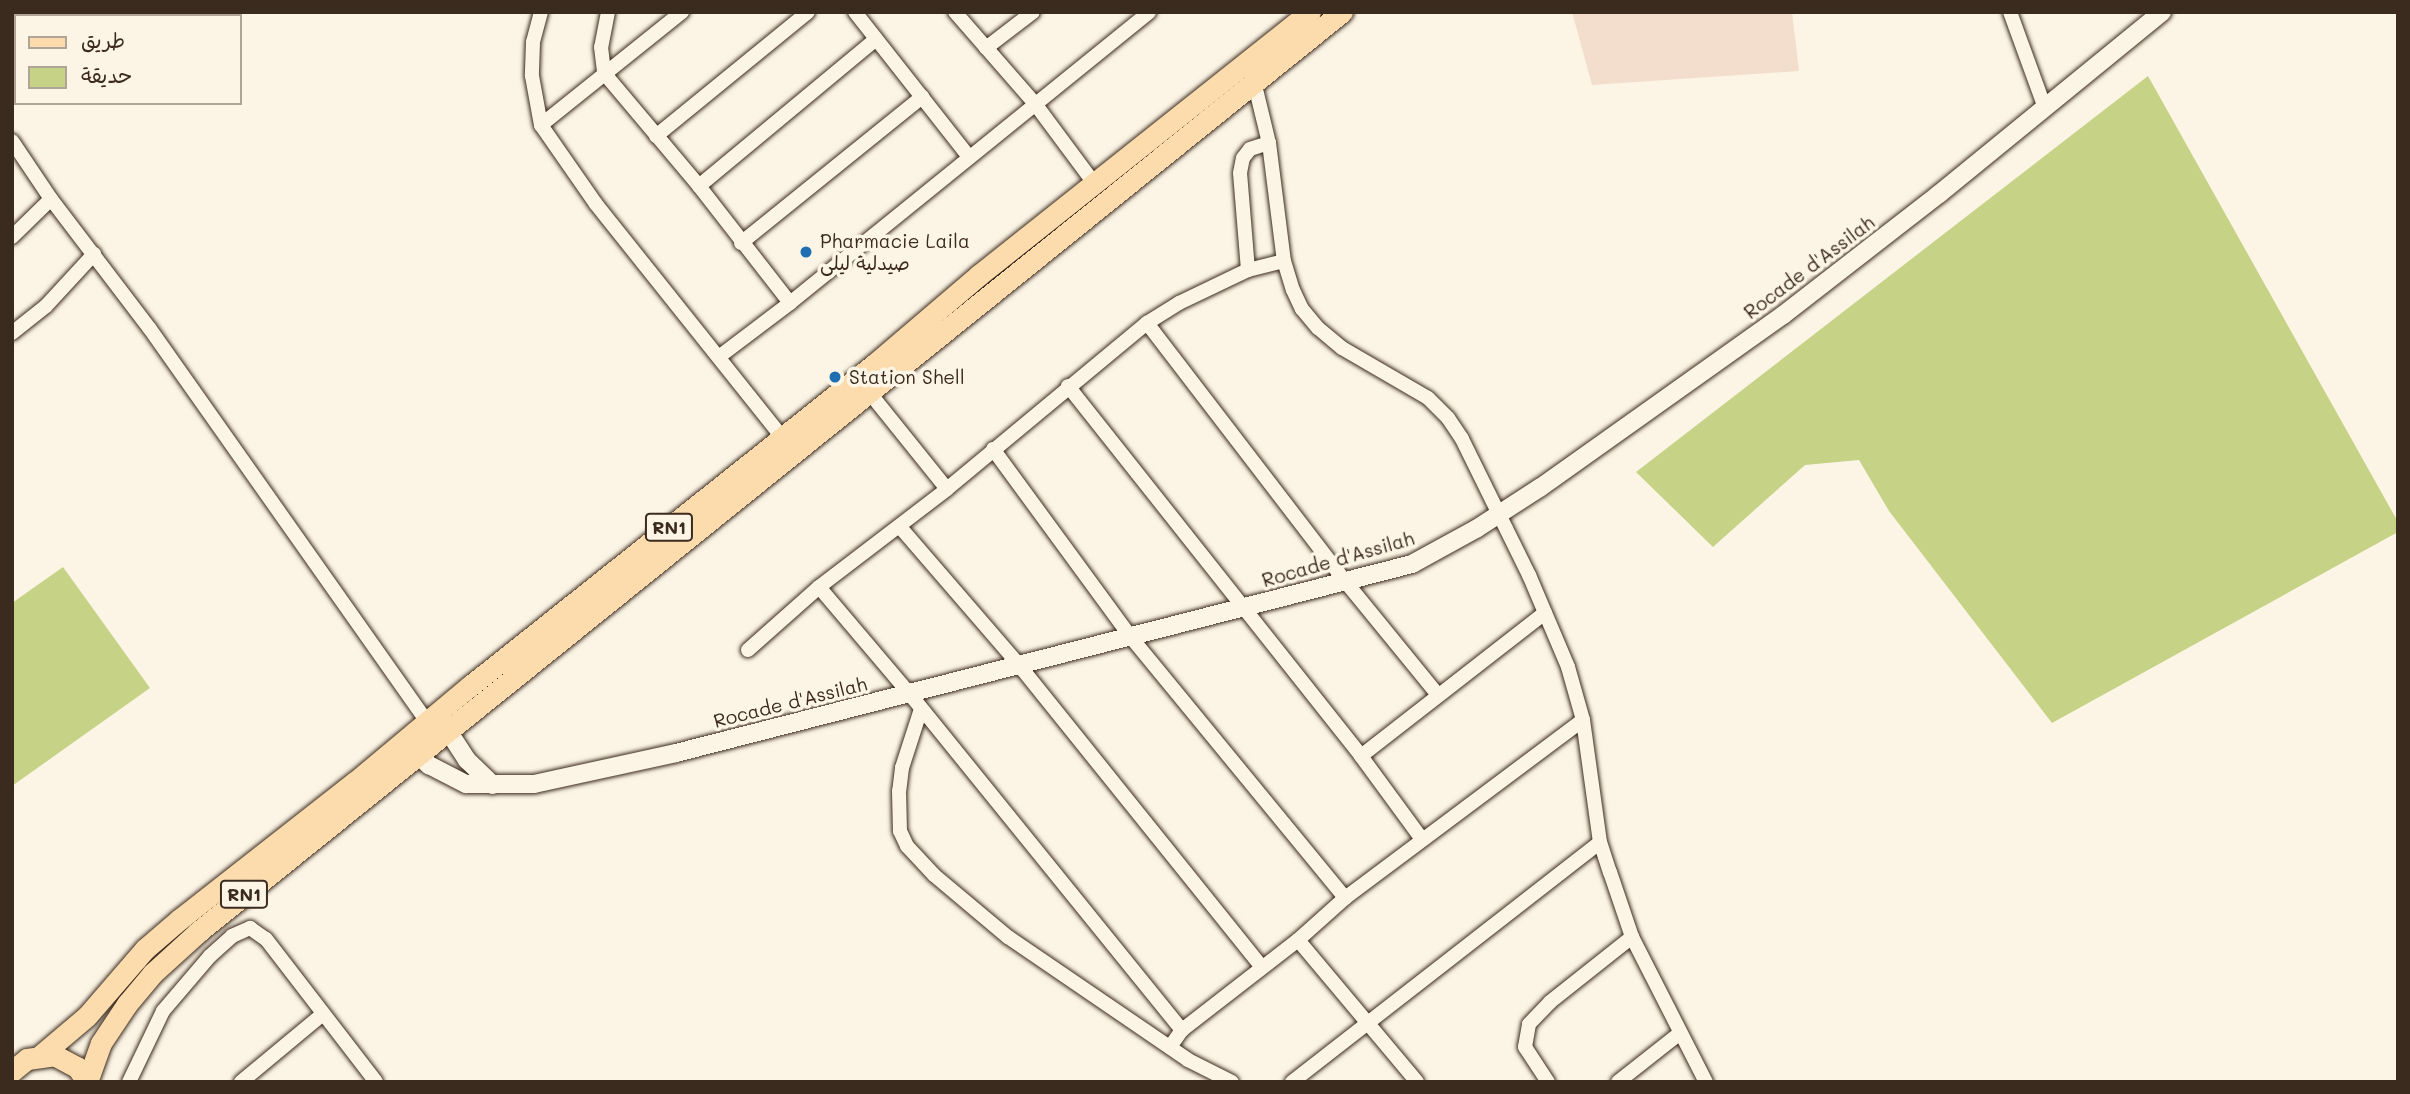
<!DOCTYPE html>
<html>
<head>
<meta charset="utf-8">
<style>
	body { margin:0 }
	#map { position:relative; width:2410px; height:1094px; overflow:hidden; background:#fcf5e5; font-family:Mali,"Playpen Sans Arabic",sans-serif }
	div>[style] { position:absolute }
	.built>* { inset:0; background:#f3decd }
	.green>* { inset:0; background:#c6d286 }
	.roads { filter:drop-shadow(0 0 2px #3b2a1e) drop-shadow(0 0 2px #3b2a1e) }
	.minor>* { height:14px; margin:-7px; padding:0 7px; transform-origin:7px; border-radius:7px; background:#fcf5e5 }
	.tertiary>* { height:18px; margin:-9px; padding:0 9px; transform-origin:9px; border-radius:9px; background:#fcf5e5 }
	.primary>* { height:21px; margin:-10.5px; padding:0 10.5px; transform-origin:10.5px; border-radius:10.5px; background:#fcdcac }
	.dots>* { width:19px; height:19px; translate:-50% -50%; box-sizing:border-box; border:4px solid #fcf5e5; border-radius:50% }
	span { translate:-50% -50%; white-space:nowrap; text-align:center; line-height:1.15; -webkit-text-stroke:7px #fcf5e5; paint-order:stroke }
	.shield-label span { padding:2px 5px; background:#fcf5e5; border:2px solid; border-radius:5px; -webkit-text-stroke-width:0 }
	.shield-label { font-size:18px; color:#3b2a1e; font-weight:700 }
	.poi-label { font-size:19px; color:#3b2a1e }
	.left { translate:0 -50%; text-align:left }
	.street-label { font-size:19px; color:#3b2a1e }
	.frame { position:absolute; inset:0; border:14px solid #3b2a1e; pointer-events:none }
	.legend { position:absolute; left:14px; top:14px; width:228px; height:91px; box-sizing:border-box; background:#fcf5e5; border:2px solid #afa495; margin:0; padding:9px 12px; list-style:none; font-size:21px; color:#3b2a1e }
	.legend li { display:flex; align-items:center; gap:14px; height:35px }
	.legend b { width:35px; border:2px solid #afa495 }
</style>
</head>
<body>
<div id="map">
	<div class="built">
		<i style="clip-path:polygon(1572px 12px,1792px 12px,1799px 71px,1592px 85px)"></i>
	</div>
	<div class="green">
		<i style="clip-path:polygon(2148px 76px,2398px 522px,2398px 532px,2052px 723px,1889px 511px,1859px 460px,1805px 465px,1713px 547px,1636px 472px)"></i>
		<i style="clip-path:polygon(63px 567px,150px 688px,12px 786px,12px 603px)"></i>
	</div>
	<div class="roads">
		<div class="minor">
			<i style="left:541px;top:12px;width:31px;rotate:105deg"></i>
			<i style="left:533px;top:42px;width:34px;rotate:92deg"></i>
			<i style="left:532px;top:76px;width:50px;rotate:79.6deg"></i>
			<i style="left:541px;top:125px;width:96px;rotate:55.2deg"></i>
			<i style="left:596px;top:204px;width:297px;rotate:51.4deg"></i>
			<i style="left:608px;top:12px;width:36px;rotate:101deg"></i>
			<i style="left:601px;top:47px;width:26px;rotate:83deg"></i>
			<i style="left:604px;top:73px;width:148px;rotate:49.9deg"></i>
			<i style="left:699px;top:186px;width:148px;rotate:52.1deg"></i>
			<i style="left:855px;top:12px;width:184px;rotate:51.8deg"></i>
			<i style="left:955px;top:12px;width:123px;rotate:48.9deg"></i>
			<i style="left:1036px;top:105px;width:97px;rotate:53.4deg"></i>
			<i style="left:2010px;top:12px;width:102px;rotate:70deg"></i>
			<i style="left:986px;top:48px;width:59px;rotate:-37.5deg"></i>
			<i style="left:1253px;top:77px;width:68px;rotate:76.4deg"></i>
			<i style="left:1269px;top:143px;width:119px;rotate:82.8deg"></i>
			<i style="left:1284px;top:261px;width:30px;rotate:73deg"></i>
			<i style="left:1293px;top:290px;width:21px;rotate:65deg"></i>
			<i style="left:1302px;top:309px;width:25px;rotate:50deg"></i>
			<i style="left:1318px;top:328px;width:31px;rotate:40deg"></i>
			<i style="left:1342px;top:348px;width:99px;rotate:30.2deg"></i>
			<i style="left:1428px;top:398px;width:28px;rotate:45deg"></i>
			<i style="left:1448px;top:418px;width:25px;rotate:56deg"></i>
			<i style="left:1462px;top:439px;width:152px;rotate:63.8deg"></i>
			<i style="left:1529px;top:575px;width:100px;rotate:67deg"></i>
			<i style="left:1568px;top:667px;width:55px;rotate:74.2deg"></i>
			<i style="left:1583px;top:720px;width:123px;rotate:82.1deg"></i>
			<i style="left:1600px;top:842px;width:32px;rotate:72deg"></i>
			<i style="left:1610px;top:872px;width:69px;rotate:71.3deg"></i>
			<i style="left:1632px;top:937px;width:163px;rotate:63deg"></i>
			<i style="left:541px;top:125px;width:181px;rotate:-38.7deg"></i>
			<i style="left:656px;top:136px;width:196px;rotate:-39.2deg"></i>
			<i style="left:12px;top:141px;width:70px;rotate:56.1deg"></i>
			<i style="left:51px;top:199px;width:163px;rotate:52.7deg"></i>
			<i style="left:150px;top:329px;width:481px;rotate:54.8deg"></i>
			<i style="left:699px;top:186px;width:230px;rotate:-39.7deg"></i>
			<i style="left:12px;top:237px;width:54px;rotate:-44.3deg"></i>
			<i style="left:741px;top:243px;width:233px;rotate:-38.9deg"></i>
			<i style="left:1248px;top:270px;width:97px;rotate:-94.7deg"></i>
			<i style="left:1240px;top:173px;width:15px;rotate:-79deg"></i>
			<i style="left:1243px;top:158px;width:11px;rotate:-52deg"></i>
			<i style="left:1250px;top:149px;width:20px;rotate:-18deg"></i>
			<i style="left:1147px;top:323px;width:38px;rotate:-32deg"></i>
			<i style="left:1179px;top:303px;width:76px;rotate:-25.6deg"></i>
			<i style="left:1248px;top:270px;width:37px;rotate:-14deg"></i>
			<i style="left:12px;top:333px;width:43px;rotate:-38.5deg"></i>
			<i style="left:46px;top:306px;width:71px;rotate:-47.3deg"></i>
			<i style="left:720px;top:356px;width:88px;rotate:-37.1deg"></i>
			<i style="left:790px;top:303px;width:462px;rotate:-39deg"></i>
			<i style="left:1068px;top:386px;width:472px;rotate:51.6deg"></i>
			<i style="left:1361px;top:756px;width:102px;rotate:53.8deg"></i>
			<i style="left:869px;top:392px;width:124px;rotate:51.2deg"></i>
			<i style="left:993px;top:449px;width:232px;rotate:53.8deg"></i>
			<i style="left:1130px;top:636px;width:339px;rotate:50.6deg"></i>
			<i style="left:900px;top:527px;width:182px;rotate:49.2deg"></i>
			<i style="left:1019px;top:665px;width:388px;rotate:51.2deg"></i>
			<i style="left:819px;top:587px;width:139px;rotate:49.7deg"></i>
			<i style="left:909px;top:693px;width:434px;rotate:51deg"></i>
			<i style="left:748px;top:650px;width:95px;rotate:-41.6deg"></i>
			<i style="left:819px;top:587px;width:161px;rotate:-37.4deg"></i>
			<i style="left:947px;top:489px;width:260px;rotate:-39.7deg"></i>
			<i style="left:1147px;top:323px;width:325px;rotate:52.5deg"></i>
			<i style="left:1345px;top:581px;width:147px;rotate:50.8deg"></i>
			<i style="left:921px;top:709px;width:62px;rotate:107.9deg"></i>
			<i style="left:902px;top:768px;width:23px;rotate:97deg"></i>
			<i style="left:899px;top:791px;width:40px;rotate:88.6deg"></i>
			<i style="left:900px;top:831px;width:17px;rotate:65deg"></i>
			<i style="left:907px;top:846px;width:40px;rotate:47deg"></i>
			<i style="left:934px;top:875px;width:97px;rotate:40deg"></i>
			<i style="left:1008px;top:937px;width:218px;rotate:34.3deg"></i>
			<i style="left:1188px;top:1060px;width:49px;rotate:26.6deg"></i>
			<i style="left:1361px;top:756px;width:233px;rotate:-37.9deg"></i>
			<i style="left:1298px;top:940px;width:185px;rotate:50deg"></i>
			<i style="left:1170px;top:1047px;width:21px;rotate:-55deg"></i>
			<i style="left:1182px;top:1030px;width:147px;rotate:-37.8deg"></i>
			<i style="left:1298px;top:940px;width:63px;rotate:-41.8deg"></i>
			<i style="left:1345px;top:898px;width:297px;rotate:-36.8deg"></i>
			<i style="left:129px;top:1082px;width:79px;rotate:-64.4deg"></i>
			<i style="left:163px;top:1011px;width:72px;rotate:-49.5deg"></i>
			<i style="left:210px;top:956px;width:30px;rotate:-42deg"></i>
			<i style="left:232px;top:936px;width:20px;rotate:-24deg"></i>
			<i style="left:250px;top:928px;width:19px;rotate:35deg"></i>
			<i style="left:266px;top:939px;width:180px;rotate:52.4deg"></i>
			<i style="left:241px;top:1082px;width:107px;rotate:-39.7deg"></i>
			<i style="left:1292px;top:1082px;width:390px;rotate:-37.9deg"></i>
			<i style="left:1548px;top:1082px;width:42px;rotate:-123.3deg"></i>
			<i style="left:1525px;top:1047px;width:23px;rotate:-80deg"></i>
			<i style="left:1529px;top:1024px;width:30px;rotate:-46deg"></i>
			<i style="left:1550px;top:1002px;width:105px;rotate:-38.4deg"></i>
			<i style="left:1618px;top:1082px;width:79px;rotate:-38.3deg"></i>
		</div>
		<div class="tertiary">
			<i style="left:441px;top:720px;width:48px;rotate:57deg"></i>
			<i style="left:467px;top:760px;width:36px;rotate:44deg"></i>
			<i style="left:409px;top:746px;width:28px;rotate:44deg"></i>
			<i style="left:429px;top:765px;width:42px;rotate:27.2deg"></i>
			<i style="left:466px;top:784px;width:68px"></i>
			<i style="left:534px;top:784px;width:145px;rotate:-12.3deg"></i>
			<i style="left:676px;top:753px;width:760px;rotate:-14.4deg"></i>
			<i style="left:1412px;top:564px;width:73px;rotate:-28.7deg"></i>
			<i style="left:1476px;top:529px;width:77px;rotate:-32.9deg"></i>
			<i style="left:1541px;top:487px;width:297px;rotate:-35.4deg"></i>
			<i style="left:1783px;top:315px;width:197px;rotate:-37.8deg"></i>
			<i style="left:1939px;top:194px;width:288px;rotate:-39.2deg"></i>
		</div>
		<div class="primary">
			<i style="left:41px;top:1055px;width:60px;rotate:-40.3deg"></i>
			<i style="left:87px;top:1016px;width:89px;rotate:-49.1deg"></i>
			<i style="left:145px;top:949px;width:46px;rotate:-40.6deg"></i>
			<i style="left:180px;top:919px;width:222px;rotate:-38.1deg"></i>
			<i style="left:355px;top:782px;width:150px;rotate:-39.9deg"></i>
			<i style="left:470px;top:686px;width:519px;rotate:-38.5deg"></i>
			<i style="left:876px;top:363px;width:135px;rotate:-40.5deg"></i>
			<i style="left:979px;top:275px;width:423px;rotate:-38.5deg"></i>
			<i style="left:12px;top:1071px;width:19px;rotate:-39deg"></i>
			<i style="left:27px;top:1059px;width:27px;rotate:-8deg"></i>
			<i style="left:54px;top:1055px;width:26px;rotate:28deg"></i>
			<i style="left:77px;top:1067px;width:18px;rotate:56deg"></i>
			<i style="left:87px;top:1082px;width:41px;rotate:-70.3deg"></i>
			<i style="left:101px;top:1043px;width:47px;rotate:-56.3deg"></i>
			<i style="left:127px;top:1004px;width:40px;rotate:-50deg"></i>
			<i style="left:153px;top:973px;width:61px;rotate:-42.3deg"></i>
			<i style="left:198px;top:932px;width:1468px;rotate:-38.81deg"></i>
		</div>
	</div>
	<div class="dots">
		<i style="left:806px;top:252px;background:#1f6fb2"></i>
		<i style="left:835px;top:377px;background:#1f6fb2"></i>
	</div>
	<div class="shield-label">
		<span style="left:669px;top:527px">RN1</span>
		<span style="left:244px;top:894px">RN1</span>
	</div>
	<div class="poi-label">
		<span class="left" style="left:820px;top:252px">Pharmacie Laila<br>صيدلية ليلى</span>
		<span class="left" style="left:849px;top:377px">Station Shell</span>
	</div>
	<div class="street-label">
		<span style="left:1809px;top:267px;rotate:-37deg">Rocade d'Assilah</span>
		<span style="left:1338px;top:559px;rotate:-16deg">Rocade d'Assilah</span>
		<span style="left:790px;top:702px;rotate:-14deg">Rocade d'Assilah</span>
	</div>
	<div class="frame"></div>
	<ul class="legend">
	<li><b style="height:9px;background:#fcdcac"></b>طريق</li>
	<li><b style="height:19px;background:#c6d286"></b>حديقة</li>
	</ul>
</div>
</body>
</html>
